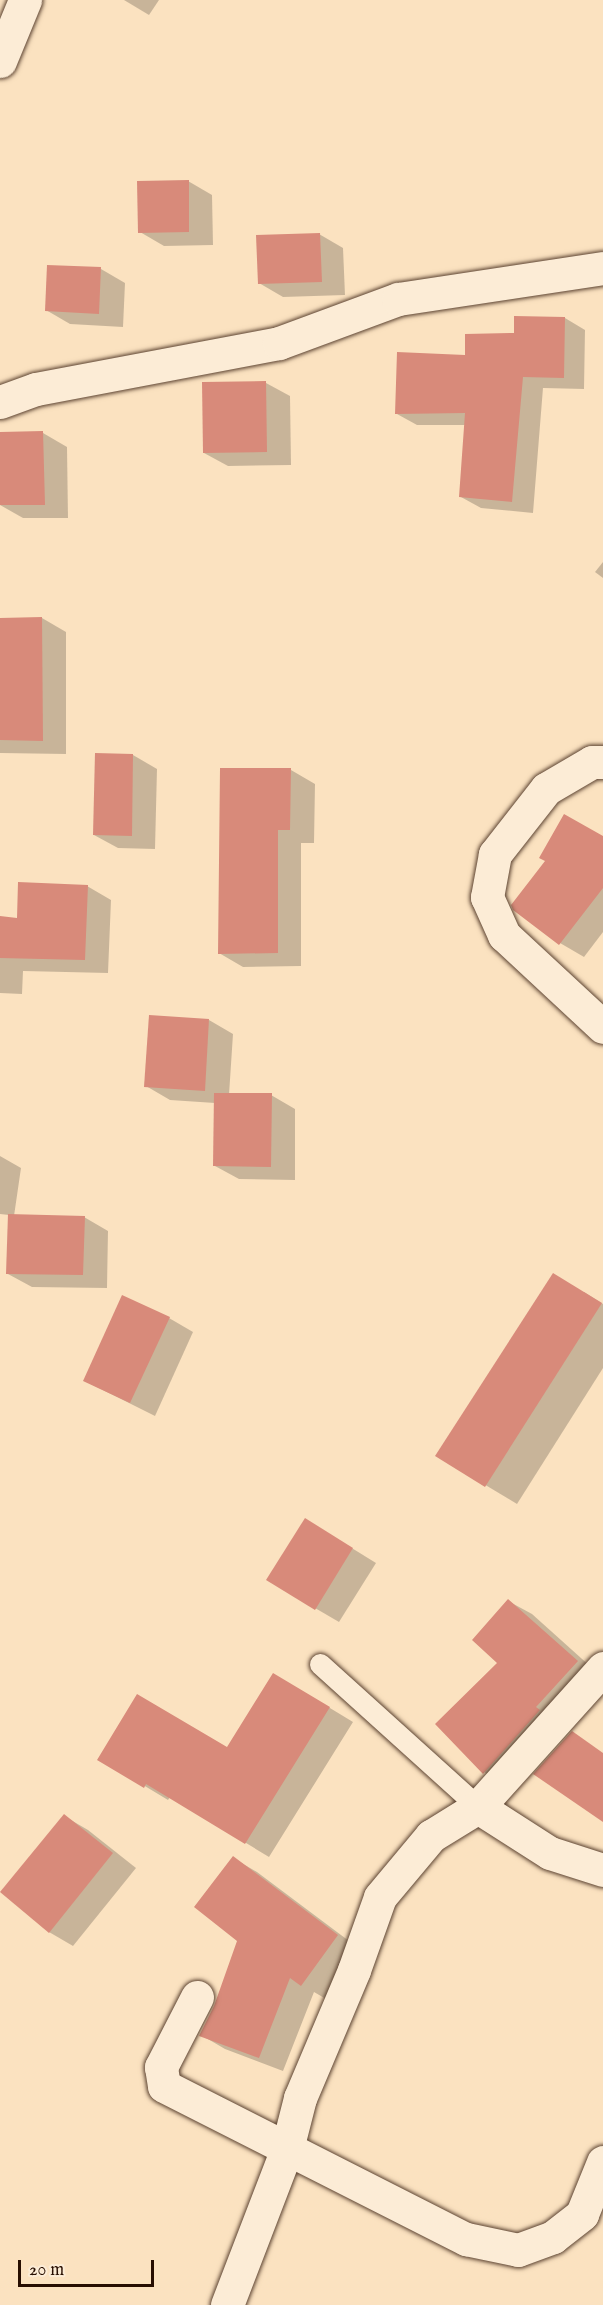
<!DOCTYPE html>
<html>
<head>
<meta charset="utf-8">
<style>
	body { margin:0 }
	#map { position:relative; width:603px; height:2305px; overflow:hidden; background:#fbe2c0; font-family:"IM FELL English",serif }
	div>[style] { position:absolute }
	.shadow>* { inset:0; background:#0003 }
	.building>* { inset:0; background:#d88a7a }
	.roads { filter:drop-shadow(0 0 2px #5c4331) drop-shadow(0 0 2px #5c4331) }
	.lane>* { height:21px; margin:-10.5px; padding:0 10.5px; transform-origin:10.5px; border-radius:10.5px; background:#fcecd6 }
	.street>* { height:33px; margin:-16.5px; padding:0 16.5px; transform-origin:16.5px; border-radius:16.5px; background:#fcecd6 }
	span { translate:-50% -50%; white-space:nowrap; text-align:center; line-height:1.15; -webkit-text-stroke:5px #fcecd6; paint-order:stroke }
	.scale { position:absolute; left:18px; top:2260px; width:136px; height:27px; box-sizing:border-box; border:3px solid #270e01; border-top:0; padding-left:8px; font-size:18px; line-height:21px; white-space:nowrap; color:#270e01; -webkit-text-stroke:4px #fcecd6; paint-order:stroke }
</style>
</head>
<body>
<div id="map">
	<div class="shadow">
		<i style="clip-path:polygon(124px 0,159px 0,149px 15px)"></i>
		<i style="clip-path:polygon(188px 181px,212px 195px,213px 245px,164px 246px,140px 232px)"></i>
		<i style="clip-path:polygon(319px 234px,343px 248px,345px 295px,283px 297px,259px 283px)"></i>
		<i style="clip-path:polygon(101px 269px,125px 283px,123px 327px,70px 324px,46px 310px)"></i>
		<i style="clip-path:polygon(565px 318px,585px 330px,584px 389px,543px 388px,533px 513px,481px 508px,461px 497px,466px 425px,417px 425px,397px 414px,467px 356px,516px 334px)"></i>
		<i style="clip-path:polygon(266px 383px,290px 396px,291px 465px,228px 466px,204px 453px)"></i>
		<i style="clip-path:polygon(0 433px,43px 433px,67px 447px,68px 518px,23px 518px,0 505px)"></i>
		<i style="clip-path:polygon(603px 562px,603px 578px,595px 572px)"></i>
		<i style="clip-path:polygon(42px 618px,66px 632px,66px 754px,0 753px,0 620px)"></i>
		<i style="clip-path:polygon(133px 755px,157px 769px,155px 849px,118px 848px,94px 835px)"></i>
		<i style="clip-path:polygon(291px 770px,315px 784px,314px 843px,301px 843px,301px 966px,243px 967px,219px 953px)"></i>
		<i style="clip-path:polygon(603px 837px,603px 932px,584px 957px,560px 943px)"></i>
		<i style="clip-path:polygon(87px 886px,111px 900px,108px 973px,23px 971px,22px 994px,0 993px,0 918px,18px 919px)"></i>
		<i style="clip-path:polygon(209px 1020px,233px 1034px,229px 1095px,271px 1095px,295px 1109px,295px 1180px,239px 1179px,215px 1166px,215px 1103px,170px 1100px,146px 1086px)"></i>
		<i style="clip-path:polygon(0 1156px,21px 1168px,14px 1216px,84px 1217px,108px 1231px,107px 1288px,32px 1287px,8px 1274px,9px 1215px,0 1214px)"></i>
		<i style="clip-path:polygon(584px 1292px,603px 1304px,603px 1368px,517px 1504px,437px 1456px)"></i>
		<i style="clip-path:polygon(169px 1318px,193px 1332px,155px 1416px,85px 1381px)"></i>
		<i style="clip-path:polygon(329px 1534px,376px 1563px,339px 1622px,315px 1608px)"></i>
		<i style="clip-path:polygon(508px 1601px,532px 1614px,601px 1676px,507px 1786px,484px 1772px)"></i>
		<i style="clip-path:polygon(297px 1688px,353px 1722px,269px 1857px,170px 1797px,168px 1800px,100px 1759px,227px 1749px)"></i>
		<i style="clip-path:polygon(64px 1816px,88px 1830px,136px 1868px,73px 1946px,49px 1932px)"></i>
		<i style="clip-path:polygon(233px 1858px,257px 1872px,361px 1950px,326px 1999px,314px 1992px,283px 2071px,225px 2049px,201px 2035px,215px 2006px,239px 1940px)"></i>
	</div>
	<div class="building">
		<i style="clip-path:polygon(189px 180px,189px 232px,138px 233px,137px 181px)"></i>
		<i style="clip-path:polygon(320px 233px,322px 282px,258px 284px,256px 235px)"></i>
		<i style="clip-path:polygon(47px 265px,101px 267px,99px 314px,45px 311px)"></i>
		<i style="clip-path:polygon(514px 316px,565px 317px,564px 378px,523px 377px,512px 502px,459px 497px,465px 413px,395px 414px,397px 352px,465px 355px,465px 334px,514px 333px)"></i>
		<i style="clip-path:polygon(266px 381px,267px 452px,203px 453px,202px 382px)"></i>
		<i style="clip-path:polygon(43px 431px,45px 505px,0 505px,0 432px)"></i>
		<i style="clip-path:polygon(42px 617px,43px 741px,0 740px,0 618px)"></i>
		<i style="clip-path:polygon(95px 753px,133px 754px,132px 836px,93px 835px)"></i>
		<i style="clip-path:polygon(220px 768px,291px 768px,290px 830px,278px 830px,278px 953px,218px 954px)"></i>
		<i style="clip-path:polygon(564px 814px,603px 836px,603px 888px,559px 945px,513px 910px,511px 905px,545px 861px,539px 858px)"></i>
		<i style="clip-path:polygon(18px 882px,88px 885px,85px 960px,0 958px,0 916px,17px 918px)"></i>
		<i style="clip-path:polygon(149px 1015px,209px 1019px,205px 1091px,144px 1087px)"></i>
		<i style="clip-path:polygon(214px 1093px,272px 1093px,271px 1167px,213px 1166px)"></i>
		<i style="clip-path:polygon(8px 1214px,85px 1216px,83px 1275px,6px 1274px)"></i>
		<i style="clip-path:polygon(553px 1273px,602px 1303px,485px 1487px,435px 1456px)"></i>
		<i style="clip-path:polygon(122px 1295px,170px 1317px,130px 1403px,83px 1381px)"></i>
		<i style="clip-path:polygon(305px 1518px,353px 1548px,315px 1610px,266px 1580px)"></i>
		<i style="clip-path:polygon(508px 1599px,578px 1661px,536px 1707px,540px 1710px,483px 1774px,435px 1724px,497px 1663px,472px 1640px)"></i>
		<i style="clip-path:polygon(273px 1673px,330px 1707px,245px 1844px,146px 1784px,144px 1788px,97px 1760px,137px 1694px,227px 1747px)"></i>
		<i style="clip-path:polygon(572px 1731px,603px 1753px,603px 1822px,533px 1774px)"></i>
		<i style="clip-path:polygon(64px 1814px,113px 1853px,49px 1933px,0 1892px)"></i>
		<i style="clip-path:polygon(233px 1856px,338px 1935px,301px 1986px,290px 1978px,259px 2058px,199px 2036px,214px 2006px,237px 1941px,194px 1907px)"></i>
	</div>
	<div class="roads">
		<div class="lane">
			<i style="left:320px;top:1664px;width:213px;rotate:42.1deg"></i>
		</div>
		<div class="street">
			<i style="left:0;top:61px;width:66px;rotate:-67.7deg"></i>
			<i style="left:0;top:402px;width:38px;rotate:-20deg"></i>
			<i style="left:36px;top:389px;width:247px;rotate:-10.7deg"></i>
			<i style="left:279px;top:343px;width:127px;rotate:-20.3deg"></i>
			<i style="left:398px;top:299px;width:207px;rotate:-8.6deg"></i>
			<i style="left:603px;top:762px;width:11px;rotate:180deg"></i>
			<i style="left:592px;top:762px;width:53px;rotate:149.6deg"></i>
			<i style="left:546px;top:789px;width:83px;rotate:128.1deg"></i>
			<i style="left:495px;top:854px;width:44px;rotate:100.5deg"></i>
			<i style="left:487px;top:897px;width:42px;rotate:65.9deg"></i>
			<i style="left:504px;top:935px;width:135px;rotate:42.9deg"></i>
			<i style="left:478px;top:1807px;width:187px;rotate:-48deg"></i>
			<i style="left:197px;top:1997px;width:79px;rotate:117.2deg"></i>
			<i style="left:161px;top:2067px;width:19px;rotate:81deg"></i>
			<i style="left:164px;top:2086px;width:339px;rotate:26.9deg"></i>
			<i style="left:466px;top:2239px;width:53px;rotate:11.9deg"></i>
			<i style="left:518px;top:2250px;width:37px;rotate:-20deg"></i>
			<i style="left:553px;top:2237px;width:37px;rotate:-38deg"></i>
			<i style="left:582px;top:2214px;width:56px;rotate:-68deg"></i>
			<i style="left:227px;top:2305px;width:167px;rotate:-69deg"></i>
			<i style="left:287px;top:2149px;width:53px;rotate:-75.7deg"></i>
			<i style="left:300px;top:2098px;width:139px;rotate:-67.1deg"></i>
			<i style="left:354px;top:1970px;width:77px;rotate:-70.4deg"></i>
			<i style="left:380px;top:1897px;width:80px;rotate:-50.1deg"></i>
			<i style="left:431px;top:1836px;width:55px;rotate:-31.7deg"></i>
			<i style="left:478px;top:1807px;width:85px;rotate:32.6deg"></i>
			<i style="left:550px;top:1853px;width:56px;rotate:17.8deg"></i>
		</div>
	</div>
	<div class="scale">20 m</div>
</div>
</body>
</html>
